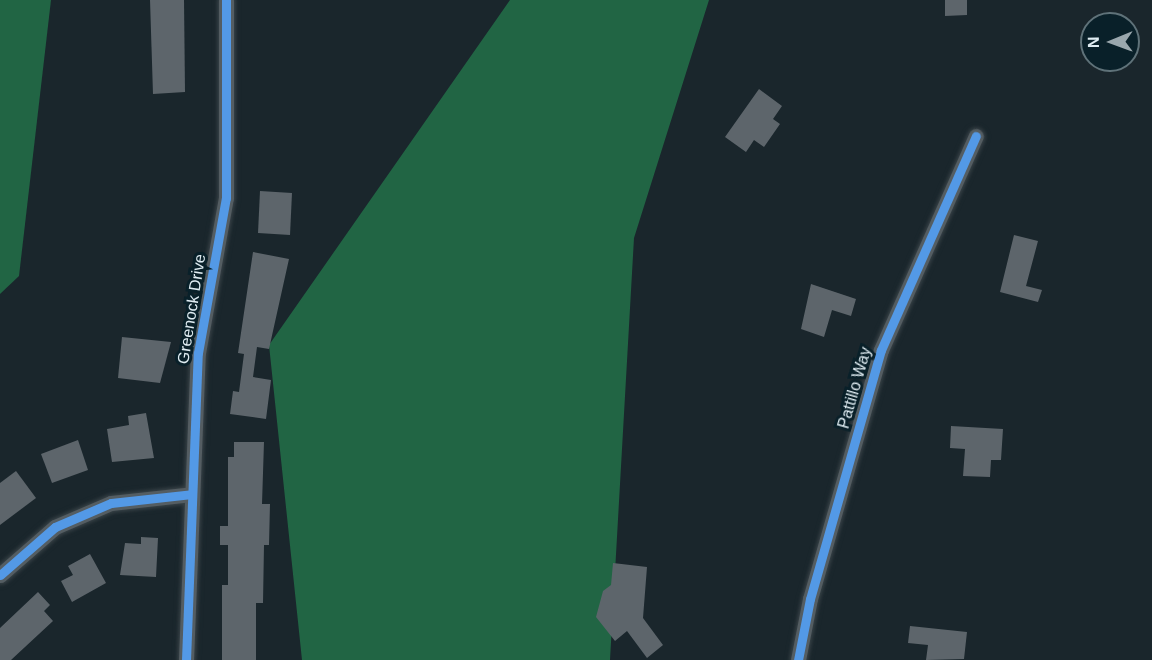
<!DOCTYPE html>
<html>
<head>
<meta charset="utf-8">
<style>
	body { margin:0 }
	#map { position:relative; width:1152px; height:660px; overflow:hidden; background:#1a262c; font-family:Helvetica,sans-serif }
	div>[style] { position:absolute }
	.forest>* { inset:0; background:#216544 }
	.building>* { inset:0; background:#5d656b }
	.roads { filter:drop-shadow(0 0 2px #394348) drop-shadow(0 0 2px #394348) }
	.street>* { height:15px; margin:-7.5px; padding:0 7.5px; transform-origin:7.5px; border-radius:7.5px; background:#545d62 }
	.cycleway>* { height:9px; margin:-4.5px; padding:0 4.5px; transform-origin:4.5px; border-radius:4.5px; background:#5399e6 }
	span { translate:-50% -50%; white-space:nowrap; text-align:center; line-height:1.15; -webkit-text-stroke:6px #092029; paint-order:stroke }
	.street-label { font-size:16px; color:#dfecf2 }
	.north { position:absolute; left:1080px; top:12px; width:60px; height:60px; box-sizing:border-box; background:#092029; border:2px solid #5f7279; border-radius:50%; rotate:269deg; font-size:16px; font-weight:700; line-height:24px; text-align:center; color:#dfecf2 }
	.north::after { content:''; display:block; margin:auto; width:21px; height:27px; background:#9aa7ad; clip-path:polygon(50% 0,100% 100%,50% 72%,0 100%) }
</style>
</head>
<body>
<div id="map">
	<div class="forest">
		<i style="clip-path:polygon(0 0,51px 0,19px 276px,0 294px)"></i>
		<i style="clip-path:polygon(510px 0,709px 0,634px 238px,610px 660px,302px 660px,269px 345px)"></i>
	</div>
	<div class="building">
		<i style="clip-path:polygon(150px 0,184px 0,185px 92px,153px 94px)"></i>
		<i style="clip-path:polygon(945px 0,967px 0,967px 15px,945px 16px)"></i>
		<i style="clip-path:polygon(759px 89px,782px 106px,773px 119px,780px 124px,764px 147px,754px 140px,746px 152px,725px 137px)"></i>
		<i style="clip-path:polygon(260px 191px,292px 193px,290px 235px,258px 233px)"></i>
		<i style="clip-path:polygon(1014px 235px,1038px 241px,1026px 286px,1042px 290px,1038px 302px,1000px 292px)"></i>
		<i style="clip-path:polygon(253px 252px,289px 259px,269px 349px,257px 347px,253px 377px,271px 380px,266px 419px,230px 414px,233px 391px,239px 392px,244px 354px,238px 353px)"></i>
		<i style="clip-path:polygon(811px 284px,856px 299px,851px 316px,832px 310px,824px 337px,801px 329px)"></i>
		<i style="clip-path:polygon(122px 337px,171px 342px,160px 383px,118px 378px)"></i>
		<i style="clip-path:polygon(146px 413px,154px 458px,112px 462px,107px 429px,129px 425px,128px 416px)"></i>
		<i style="clip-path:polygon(951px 426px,1003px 429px,1001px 460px,991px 460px,990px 477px,963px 476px,965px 449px,950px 448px)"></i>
		<i style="clip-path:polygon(78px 440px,88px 470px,52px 483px,41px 454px)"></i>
		<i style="clip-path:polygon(234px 442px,264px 442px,262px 504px,270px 504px,269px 545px,264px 545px,263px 603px,256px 603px,256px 660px,222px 660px,222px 585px,228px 585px,228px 545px,220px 545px,220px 526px,228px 526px,228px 457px,234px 457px)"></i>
		<i style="clip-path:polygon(16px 471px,36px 498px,0 525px,0 483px)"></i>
		<i style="clip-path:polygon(141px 537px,158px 538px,156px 577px,120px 575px,125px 543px,141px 544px)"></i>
		<i style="clip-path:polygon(90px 554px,106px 583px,72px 602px,61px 581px,73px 575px,68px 566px)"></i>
		<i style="clip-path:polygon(613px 563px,647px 567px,643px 618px,663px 645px,647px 658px,627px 631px,615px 641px,596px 617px,603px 591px,611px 585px)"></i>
		<i style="clip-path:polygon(38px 592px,50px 605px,44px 611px,53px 621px,11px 660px,0 660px,0 628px)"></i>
		<i style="clip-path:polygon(910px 626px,967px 632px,964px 659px,926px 660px,928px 645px,908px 643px)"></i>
	</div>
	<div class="roads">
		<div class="street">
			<i style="left:0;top:575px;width:73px;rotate:-41.1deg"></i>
			<i style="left:55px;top:527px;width:61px;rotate:-23.2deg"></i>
			<i style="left:111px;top:503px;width:81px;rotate:-6.3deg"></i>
			<i style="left:186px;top:660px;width:307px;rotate:-87.8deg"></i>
			<i style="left:198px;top:353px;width:158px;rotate:-79.8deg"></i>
			<i style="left:226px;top:198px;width:198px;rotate:-90deg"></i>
			<i style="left:798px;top:660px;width:62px;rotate:-78.9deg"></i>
			<i style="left:810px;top:599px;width:259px;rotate:-74.1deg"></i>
			<i style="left:881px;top:350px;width:234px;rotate:-66.1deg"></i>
		</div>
	</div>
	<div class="cycleway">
		<i style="left:0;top:575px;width:73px;rotate:-41.1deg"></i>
		<i style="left:55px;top:527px;width:61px;rotate:-23.2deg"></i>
		<i style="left:111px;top:503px;width:81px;rotate:-6.3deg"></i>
		<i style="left:186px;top:660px;width:307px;rotate:-87.8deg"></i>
		<i style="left:198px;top:353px;width:158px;rotate:-79.8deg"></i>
		<i style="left:226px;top:198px;width:198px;rotate:-90deg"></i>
		<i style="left:798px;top:660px;width:62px;rotate:-78.9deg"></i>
		<i style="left:810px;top:599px;width:259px;rotate:-74.1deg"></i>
		<i style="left:881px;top:350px;width:234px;rotate:-66.1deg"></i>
	</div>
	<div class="street-label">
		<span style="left:192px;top:309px;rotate:-81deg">Greenock Drive</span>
		<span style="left:855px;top:388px;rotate:-74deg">Pattillo Way</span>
	</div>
	<div class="north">N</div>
</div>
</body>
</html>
